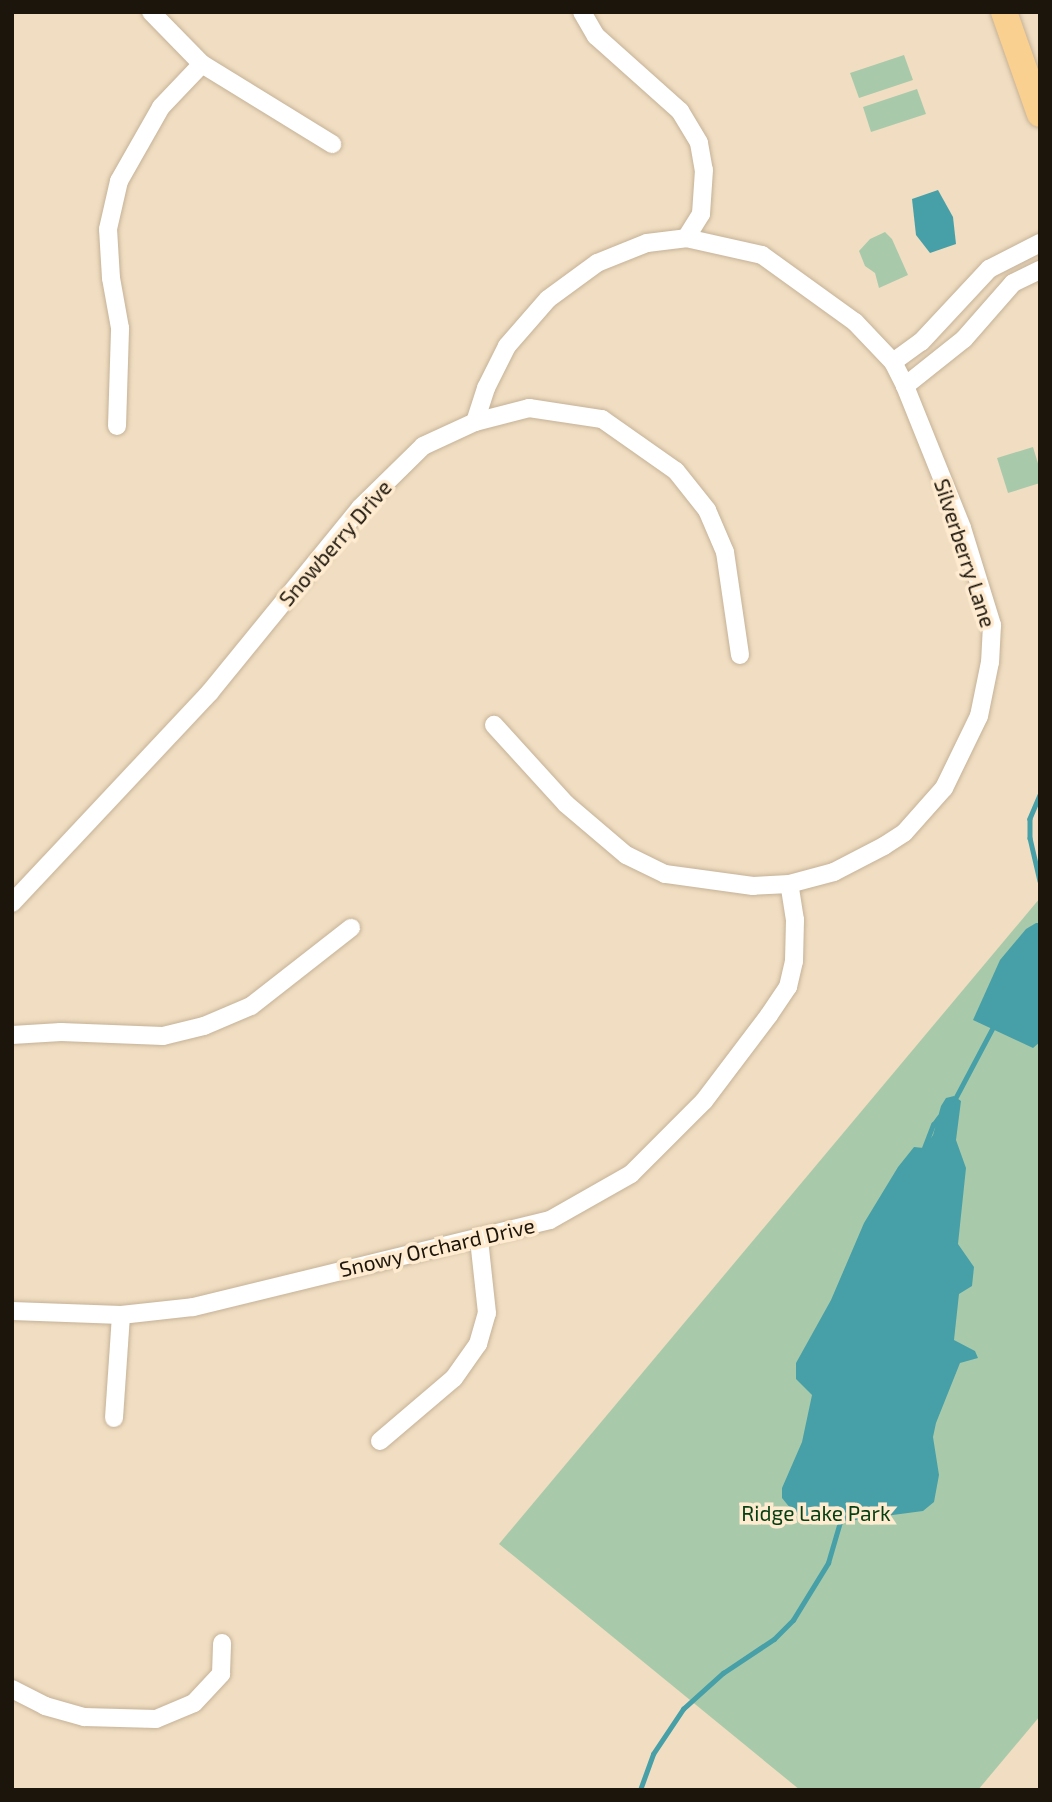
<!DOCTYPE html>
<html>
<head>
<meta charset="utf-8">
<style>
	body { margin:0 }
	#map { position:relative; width:1052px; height:1802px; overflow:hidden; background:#f1dec2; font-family:"Exo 2",sans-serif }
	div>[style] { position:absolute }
	.green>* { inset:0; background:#a9caaa }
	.water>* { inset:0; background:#47a0a7 }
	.stream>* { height:4.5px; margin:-2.25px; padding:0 2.25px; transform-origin:2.25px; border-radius:2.25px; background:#47a0a7 }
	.roads { filter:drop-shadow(0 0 2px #c5b297) drop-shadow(0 0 2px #c5b297) }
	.minor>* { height:18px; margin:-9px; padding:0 9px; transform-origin:9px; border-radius:9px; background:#fff }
	.highway>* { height:26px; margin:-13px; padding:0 13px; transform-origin:13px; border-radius:13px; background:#fad091 }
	span { translate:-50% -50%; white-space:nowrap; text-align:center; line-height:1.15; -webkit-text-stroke:7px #ffebcf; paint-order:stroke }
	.street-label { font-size:21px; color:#1c150b }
	.park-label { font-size:21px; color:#043e12 }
	.frame { position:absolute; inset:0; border:14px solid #1c150b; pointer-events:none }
</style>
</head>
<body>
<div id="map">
	<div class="green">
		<i style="clip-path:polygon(904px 55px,913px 80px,859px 98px,850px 73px)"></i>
		<i style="clip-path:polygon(917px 89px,926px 114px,871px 132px,863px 107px)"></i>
		<i style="clip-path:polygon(885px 232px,892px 239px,908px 275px,879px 288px,875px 273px,865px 266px,859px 251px,870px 239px)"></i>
		<i style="clip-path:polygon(1033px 447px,1040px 470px,1040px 483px,1008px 493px,997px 458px)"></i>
		<i style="clip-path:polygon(1040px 898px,1040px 1716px,978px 1790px,800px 1790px,499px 1544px)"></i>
	</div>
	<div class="water">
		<i style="clip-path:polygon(938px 190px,953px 217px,956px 244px,930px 253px,916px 235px,912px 199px)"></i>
		<i style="clip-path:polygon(1036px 923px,1040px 923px,1040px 1042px,1033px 1048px,973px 1020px,1000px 960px,1026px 929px)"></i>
		<i style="clip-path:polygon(954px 1096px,961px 1101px,956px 1140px,966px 1168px,958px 1244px,974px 1267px,972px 1286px,959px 1294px,954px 1340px,975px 1351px,978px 1358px,960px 1363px,936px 1423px,933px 1437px,939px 1475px,934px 1502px,923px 1511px,840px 1522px,803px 1518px,795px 1514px,782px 1498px,782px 1488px,802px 1442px,812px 1395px,796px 1379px,796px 1363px,831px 1300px,864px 1223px,898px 1167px,914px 1147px,924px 1148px,933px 1135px,941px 1106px,946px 1098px)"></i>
	</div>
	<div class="stream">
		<i style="left:1040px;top:795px;width:26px;rotate:113deg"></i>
		<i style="left:1030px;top:819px;width:19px;rotate:90deg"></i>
		<i style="left:1030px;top:838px;width:44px;rotate:76.9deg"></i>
		<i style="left:956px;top:1097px;width:77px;rotate:-62.1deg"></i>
		<i style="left:924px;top:1148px;width:25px;rotate:-69deg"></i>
		<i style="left:933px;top:1125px;width:10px;rotate:-53deg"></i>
		<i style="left:640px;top:1790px;width:38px;rotate:-70deg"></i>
		<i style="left:653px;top:1754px;width:54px;rotate:-56.3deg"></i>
		<i style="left:683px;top:1709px;width:54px;rotate:-42deg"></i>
		<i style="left:723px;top:1673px;width:61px;rotate:-33.7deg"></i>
		<i style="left:774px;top:1639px;width:27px;rotate:-45deg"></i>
		<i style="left:793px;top:1620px;width:67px;rotate:-58.4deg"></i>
		<i style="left:828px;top:1563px;width:43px;rotate:-73.7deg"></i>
	</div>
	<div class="roads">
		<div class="minor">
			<i style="left:151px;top:12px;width:73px;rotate:45.6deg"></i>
			<i style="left:202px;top:64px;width:153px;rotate:31.6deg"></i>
			<i style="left:582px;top:12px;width:28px;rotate:60deg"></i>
			<i style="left:596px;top:36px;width:113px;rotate:41.8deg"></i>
			<i style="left:680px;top:111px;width:37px;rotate:59deg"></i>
			<i style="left:699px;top:143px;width:27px;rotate:80deg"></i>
			<i style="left:704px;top:170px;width:44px;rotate:93.9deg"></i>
			<i style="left:701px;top:214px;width:28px;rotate:122deg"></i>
			<i style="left:893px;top:362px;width:34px;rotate:-36deg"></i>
			<i style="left:921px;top:342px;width:100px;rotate:-47deg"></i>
			<i style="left:989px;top:269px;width:57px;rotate:-27deg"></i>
			<i style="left:905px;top:386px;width:75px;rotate:-38.5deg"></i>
			<i style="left:964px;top:339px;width:74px;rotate:-48.8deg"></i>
			<i style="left:1013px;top:283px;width:30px;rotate:-26deg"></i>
			<i style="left:475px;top:422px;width:36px;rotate:-72deg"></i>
			<i style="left:486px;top:388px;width:47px;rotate:-63.4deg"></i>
			<i style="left:507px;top:346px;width:62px;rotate:-48.9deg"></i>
			<i style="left:548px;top:299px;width:61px;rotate:-36.3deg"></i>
			<i style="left:597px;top:263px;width:54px;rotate:-21.8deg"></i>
			<i style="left:647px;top:243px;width:39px;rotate:-7deg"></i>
			<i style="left:686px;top:238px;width:78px;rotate:12.6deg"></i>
			<i style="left:762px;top:255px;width:115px;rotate:35.8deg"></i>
			<i style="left:855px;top:322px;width:55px;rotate:46.5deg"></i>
			<i style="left:893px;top:362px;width:27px;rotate:63deg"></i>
			<i style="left:905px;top:386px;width:153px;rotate:68.1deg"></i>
			<i style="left:962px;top:528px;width:102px;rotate:72.8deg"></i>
			<i style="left:992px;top:625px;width:37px;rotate:93deg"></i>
			<i style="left:990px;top:662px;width:55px;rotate:101.5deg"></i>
			<i style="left:979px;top:716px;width:80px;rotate:115.9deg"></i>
			<i style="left:944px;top:788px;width:60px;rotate:131.6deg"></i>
			<i style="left:904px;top:833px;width:24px;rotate:147deg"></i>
			<i style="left:884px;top:846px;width:56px;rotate:152.5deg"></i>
			<i style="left:834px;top:872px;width:47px;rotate:165.1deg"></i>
			<i style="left:789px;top:884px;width:36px;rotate:177deg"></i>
			<i style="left:753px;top:886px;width:89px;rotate:-172.2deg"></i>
			<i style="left:665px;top:874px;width:43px;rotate:-154deg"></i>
			<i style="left:626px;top:855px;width:79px;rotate:-139.6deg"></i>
			<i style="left:566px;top:804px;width:107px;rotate:-132.3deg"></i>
			<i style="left:117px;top:426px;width:98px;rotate:-88.2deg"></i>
			<i style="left:120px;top:328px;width:51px;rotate:-100.2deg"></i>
			<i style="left:111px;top:278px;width:49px;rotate:-93.5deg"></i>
			<i style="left:108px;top:229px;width:49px;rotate:-77.1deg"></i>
			<i style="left:119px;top:181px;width:85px;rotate:-60.4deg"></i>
			<i style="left:161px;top:107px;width:59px;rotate:-46.4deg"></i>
			<i style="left:12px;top:903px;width:289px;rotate:-46.8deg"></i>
			<i style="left:210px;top:692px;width:237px;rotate:-50.8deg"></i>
			<i style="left:360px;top:508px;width:88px;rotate:-44.5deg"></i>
			<i style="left:423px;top:446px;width:57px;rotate:-24.8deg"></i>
			<i style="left:475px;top:422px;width:56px;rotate:-14.5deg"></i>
			<i style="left:529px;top:408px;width:74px;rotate:8.6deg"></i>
			<i style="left:602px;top:419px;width:90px;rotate:35.1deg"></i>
			<i style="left:676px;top:471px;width:50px;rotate:51.5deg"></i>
			<i style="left:707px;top:510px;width:46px;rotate:66.8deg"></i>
			<i style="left:725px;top:552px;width:104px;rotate:81.7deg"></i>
			<i style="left:12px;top:1035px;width:49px;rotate:-3.5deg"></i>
			<i style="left:61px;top:1032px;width:102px;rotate:2.2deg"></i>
			<i style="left:163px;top:1036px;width:42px;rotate:-13.7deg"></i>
			<i style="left:204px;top:1026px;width:51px;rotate:-23.1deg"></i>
			<i style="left:251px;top:1006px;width:127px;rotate:-38deg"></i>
			<i style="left:12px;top:1311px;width:109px;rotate:2.1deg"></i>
			<i style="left:121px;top:1315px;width:72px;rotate:-6.3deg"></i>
			<i style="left:193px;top:1307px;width:367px;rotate:-13.7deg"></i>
			<i style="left:550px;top:1220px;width:93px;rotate:-29.6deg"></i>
			<i style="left:631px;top:1174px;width:103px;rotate:-45deg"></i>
			<i style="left:704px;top:1101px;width:108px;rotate:-52.9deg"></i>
			<i style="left:769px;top:1015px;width:34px;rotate:-56deg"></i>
			<i style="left:788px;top:987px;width:27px;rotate:-77deg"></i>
			<i style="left:794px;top:961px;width:41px;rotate:-88.6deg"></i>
			<i style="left:795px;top:920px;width:36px;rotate:-99deg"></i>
			<i style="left:114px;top:1418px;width:103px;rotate:-86.1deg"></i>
			<i style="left:380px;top:1441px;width:97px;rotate:-40.4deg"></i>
			<i style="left:454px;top:1378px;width:42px;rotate:-54.8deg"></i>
			<i style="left:478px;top:1344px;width:32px;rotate:-74deg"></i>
			<i style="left:487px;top:1313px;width:74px;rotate:-96.2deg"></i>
			<i style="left:12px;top:1689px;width:37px;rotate:27deg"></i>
			<i style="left:45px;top:1706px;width:41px;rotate:15.8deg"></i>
			<i style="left:84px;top:1717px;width:72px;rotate:1.6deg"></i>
			<i style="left:156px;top:1719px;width:41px;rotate:-22.8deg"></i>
			<i style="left:194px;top:1703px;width:40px;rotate:-47deg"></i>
			<i style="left:221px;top:1674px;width:31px;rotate:-88deg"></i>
		</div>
		<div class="highway">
			<i style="left:1004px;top:12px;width:108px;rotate:70.6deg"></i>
		</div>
	</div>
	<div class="street-label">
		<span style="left:335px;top:543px;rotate:-49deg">Snowberry Drive</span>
		<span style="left:965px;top:553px;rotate:72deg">Silverberry Lane</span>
		<span style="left:437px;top:1247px;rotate:-13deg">Snowy Orchard Drive</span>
	</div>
	<div class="park-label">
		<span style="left:816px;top:1513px">Ridge Lake Park</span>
	</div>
	<div class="frame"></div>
</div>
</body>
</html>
